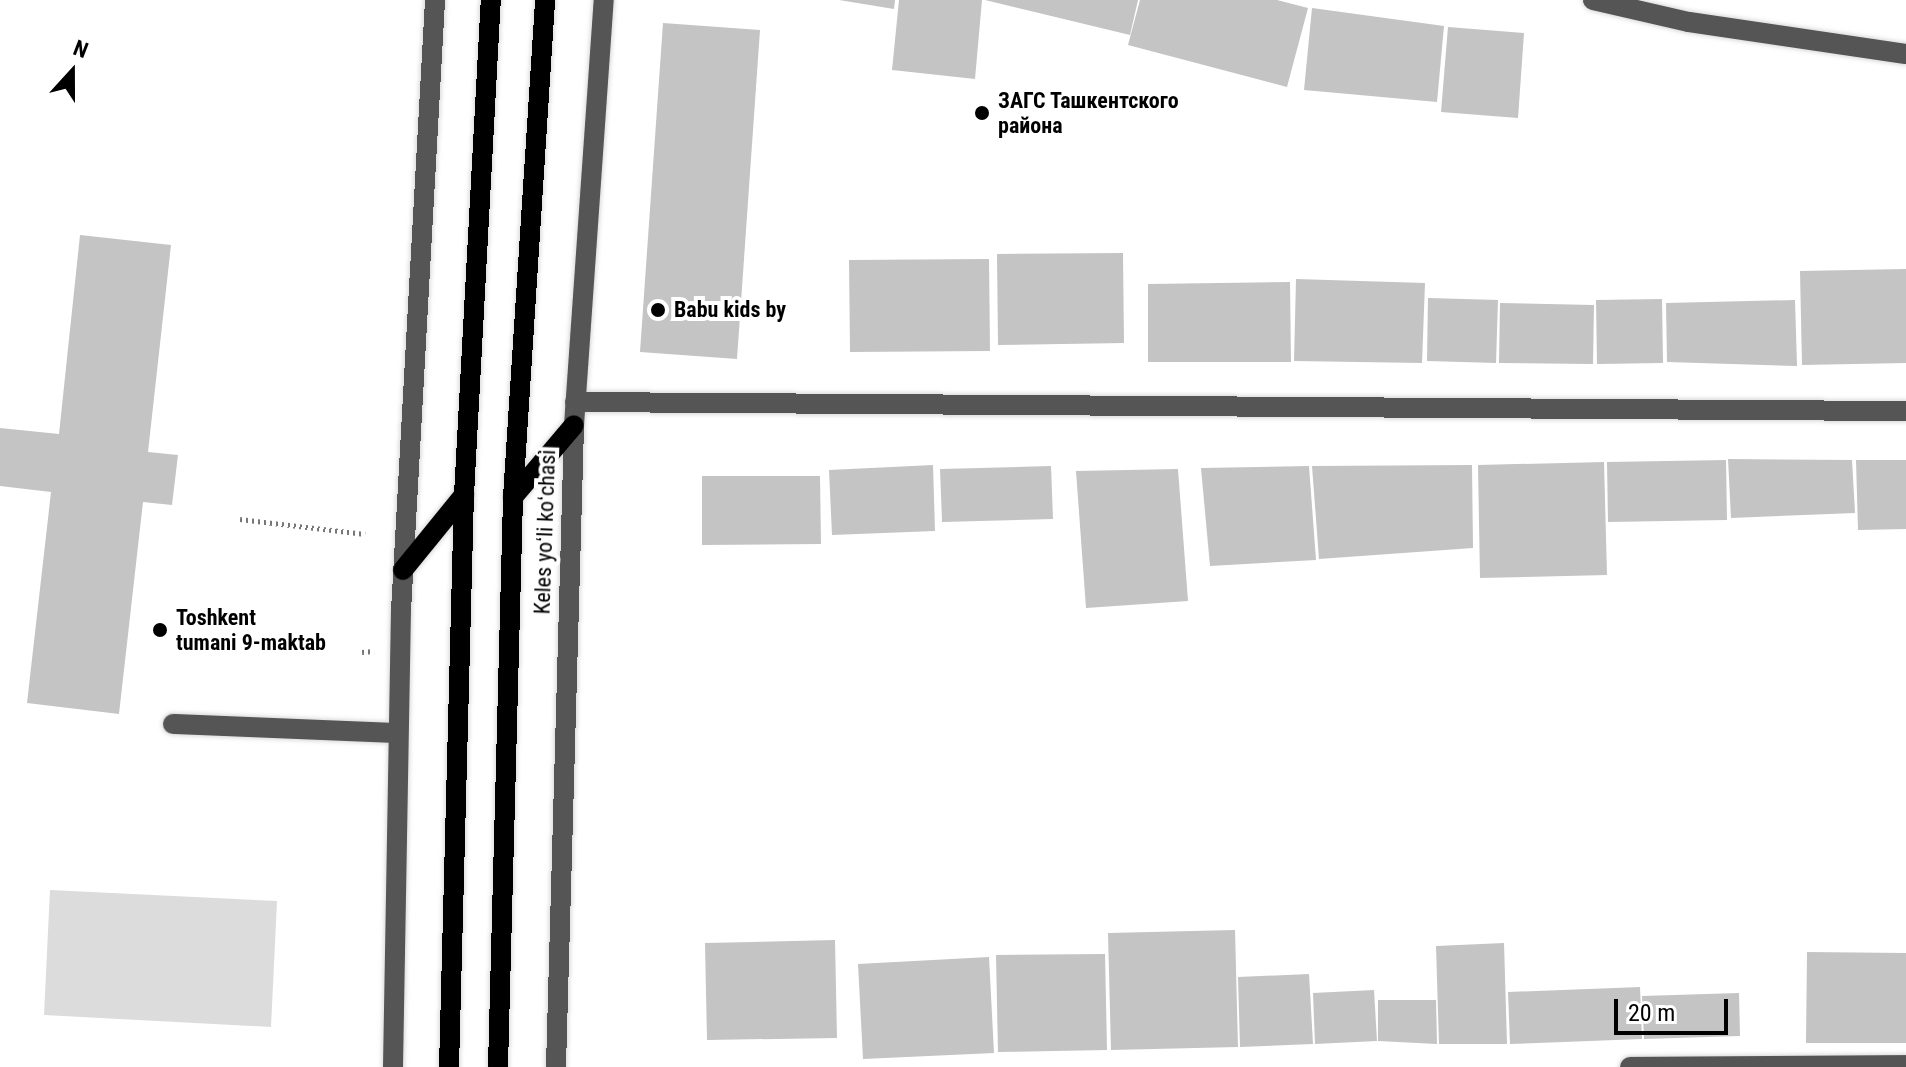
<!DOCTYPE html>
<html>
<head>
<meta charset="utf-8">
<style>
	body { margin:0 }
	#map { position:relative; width:1906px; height:1067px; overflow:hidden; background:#fff; font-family:"Roboto Condensed",sans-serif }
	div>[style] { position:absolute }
	.green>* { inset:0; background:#dcdcdc }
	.building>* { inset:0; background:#c4c4c4 }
	.path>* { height:5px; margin-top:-2.5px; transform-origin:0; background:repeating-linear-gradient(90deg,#777 0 2px,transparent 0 6px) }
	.roads { filter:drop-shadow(0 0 2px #dbdbdb) drop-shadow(0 0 2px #dbdbdb) }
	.minor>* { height:20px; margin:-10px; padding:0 10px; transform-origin:10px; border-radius:10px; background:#555 }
	.major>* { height:20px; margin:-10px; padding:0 10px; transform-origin:10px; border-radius:10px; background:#000 }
	.dots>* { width:22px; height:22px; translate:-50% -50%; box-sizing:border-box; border:4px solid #fff; border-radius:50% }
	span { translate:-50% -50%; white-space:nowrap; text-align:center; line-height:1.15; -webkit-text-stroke:8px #fff; paint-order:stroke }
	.poi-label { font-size:22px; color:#000; font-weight:700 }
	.left { translate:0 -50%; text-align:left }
	.street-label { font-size:22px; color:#000 }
	.north { position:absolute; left:32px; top:32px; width:80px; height:80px; -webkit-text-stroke:6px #fff; paint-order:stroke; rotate:21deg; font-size:22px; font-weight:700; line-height:32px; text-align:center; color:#000 }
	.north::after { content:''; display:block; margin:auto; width:28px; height:36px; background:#000; clip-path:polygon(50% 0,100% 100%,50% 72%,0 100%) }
	.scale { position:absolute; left:1614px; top:999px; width:114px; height:36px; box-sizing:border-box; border:4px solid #000; border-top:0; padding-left:10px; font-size:24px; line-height:28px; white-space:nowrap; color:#000; -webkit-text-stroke:6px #fff; paint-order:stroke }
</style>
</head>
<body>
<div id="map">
	<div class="green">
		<i style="clip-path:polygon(50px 890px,277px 901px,271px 1027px,44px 1015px)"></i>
	</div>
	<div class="building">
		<i style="clip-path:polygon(839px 0,895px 0,894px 9px)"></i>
		<i style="clip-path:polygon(899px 0,982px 0,975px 79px,892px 70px)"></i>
		<i style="clip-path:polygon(985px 0,1138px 0,1130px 35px)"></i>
		<i style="clip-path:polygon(1140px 0,1277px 0,1308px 8px,1287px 87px,1128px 45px)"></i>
		<i style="clip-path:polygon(1312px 8px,1444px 26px,1437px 102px,1304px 90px)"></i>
		<i style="clip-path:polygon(663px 23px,760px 30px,737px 359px,640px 352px)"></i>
		<i style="clip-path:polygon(1448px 27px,1524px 33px,1518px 118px,1441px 112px)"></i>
		<i style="clip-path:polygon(80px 235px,171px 245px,148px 452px,178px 455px,172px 505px,143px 502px,119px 714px,27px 703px,51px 492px,0 486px,0 428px,59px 434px)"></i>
		<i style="clip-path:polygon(1123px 253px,1124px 343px,998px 345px,997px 254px)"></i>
		<i style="clip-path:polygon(989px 259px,990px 351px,850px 352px,849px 260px)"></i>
		<i style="clip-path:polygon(1906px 269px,1906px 363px,1802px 365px,1800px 271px)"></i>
		<i style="clip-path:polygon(1296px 279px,1425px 283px,1422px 363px,1294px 361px)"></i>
		<i style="clip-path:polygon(1290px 282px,1291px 362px,1148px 362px,1148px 284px)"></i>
		<i style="clip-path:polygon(1428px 298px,1498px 300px,1496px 363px,1427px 361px)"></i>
		<i style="clip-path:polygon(1662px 299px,1663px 363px,1597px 364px,1596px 300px)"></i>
		<i style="clip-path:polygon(1795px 300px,1797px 366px,1667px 362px,1666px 303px)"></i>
		<i style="clip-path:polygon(1500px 303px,1594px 305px,1593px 364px,1499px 363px)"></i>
		<i style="clip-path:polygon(1728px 459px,1852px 460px,1855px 513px,1731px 518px)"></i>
		<i style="clip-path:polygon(1726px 460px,1727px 520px,1608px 522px,1607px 462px)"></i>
		<i style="clip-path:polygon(1856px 460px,1906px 460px,1906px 529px,1858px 530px)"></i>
		<i style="clip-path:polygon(1604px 462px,1607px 575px,1480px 578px,1478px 465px)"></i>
		<i style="clip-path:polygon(933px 465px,935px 531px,832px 535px,829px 470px)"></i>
		<i style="clip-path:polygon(1472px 465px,1473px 548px,1319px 559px,1312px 466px)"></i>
		<i style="clip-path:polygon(1051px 466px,1053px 519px,942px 522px,940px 469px)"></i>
		<i style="clip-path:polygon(1309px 466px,1316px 560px,1210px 566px,1201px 468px)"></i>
		<i style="clip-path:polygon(1178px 469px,1188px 601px,1086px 608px,1076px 471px)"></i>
		<i style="clip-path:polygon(702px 476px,820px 476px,821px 544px,702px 545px)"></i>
		<i style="clip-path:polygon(1235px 930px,1238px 1047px,1111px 1050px,1108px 933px)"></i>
		<i style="clip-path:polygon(835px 940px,837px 1038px,707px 1040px,705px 943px)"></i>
		<i style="clip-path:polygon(1504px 943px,1507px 1044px,1439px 1044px,1436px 946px)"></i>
		<i style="clip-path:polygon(1807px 952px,1906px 953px,1906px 1043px,1806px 1043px)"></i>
		<i style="clip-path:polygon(1105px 954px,1107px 1050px,998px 1052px,996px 955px)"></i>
		<i style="clip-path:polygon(989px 957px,994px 1053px,863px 1059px,858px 964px)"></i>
		<i style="clip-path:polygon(1309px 974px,1313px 1044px,1240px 1047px,1238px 977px)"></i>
		<i style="clip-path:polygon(1640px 987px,1642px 1039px,1510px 1044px,1508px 992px)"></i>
		<i style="clip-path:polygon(1374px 990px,1377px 1041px,1315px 1044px,1313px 993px)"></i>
		<i style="clip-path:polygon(1739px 993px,1740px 1036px,1644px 1039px,1642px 996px)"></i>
		<i style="clip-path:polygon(1378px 1000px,1436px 1000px,1437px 1044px,1378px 1041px)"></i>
	</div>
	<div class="path">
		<i style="left:240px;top:519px;width:126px;rotate:6.8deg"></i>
		<i style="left:362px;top:652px;width:12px;rotate:-5deg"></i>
	</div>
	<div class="roads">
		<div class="minor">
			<i style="left:1593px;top:0;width:98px;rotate:12.9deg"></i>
			<i style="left:1689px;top:22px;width:219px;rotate:8.4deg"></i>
			<i style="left:575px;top:402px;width:1331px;rotate:0.39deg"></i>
			<i style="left:173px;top:724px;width:225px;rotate:2.3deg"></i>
			<i style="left:393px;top:1067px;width:456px;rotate:-89deg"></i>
			<i style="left:401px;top:611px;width:612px;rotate:-86.81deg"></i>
			<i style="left:556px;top:1067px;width:642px;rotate:-88.39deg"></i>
			<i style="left:574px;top:425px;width:426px;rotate:-86deg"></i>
			<i style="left:1630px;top:1067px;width:276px;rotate:-0.4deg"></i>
		</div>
		<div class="major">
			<i style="left:513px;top:497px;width:94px;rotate:-49.7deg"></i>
			<i style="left:403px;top:570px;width:97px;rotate:-50.9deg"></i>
			<i style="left:449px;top:1067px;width:572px;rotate:-88.5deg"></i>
			<i style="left:464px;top:495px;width:496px;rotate:-86.9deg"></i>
			<i style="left:498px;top:1067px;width:570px;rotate:-88.49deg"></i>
			<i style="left:513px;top:497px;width:498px;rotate:-86.3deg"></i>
		</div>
	</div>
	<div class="dots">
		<i style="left:982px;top:113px;background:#000"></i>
		<i style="left:658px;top:310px;background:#000"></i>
		<i style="left:160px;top:630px;background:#000"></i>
	</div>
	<div class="poi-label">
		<span class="left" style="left:998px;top:113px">ЗАГС Ташкентского<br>района</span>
		<span class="left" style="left:674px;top:310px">Babu kids by</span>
		<span class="left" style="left:176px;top:630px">Toshkent<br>tumani 9-maktab</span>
	</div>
	<div class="street-label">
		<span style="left:545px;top:532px;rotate:-88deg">Keles yoʻli koʻchasi</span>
	</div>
	<div class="north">N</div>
	<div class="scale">20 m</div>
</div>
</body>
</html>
